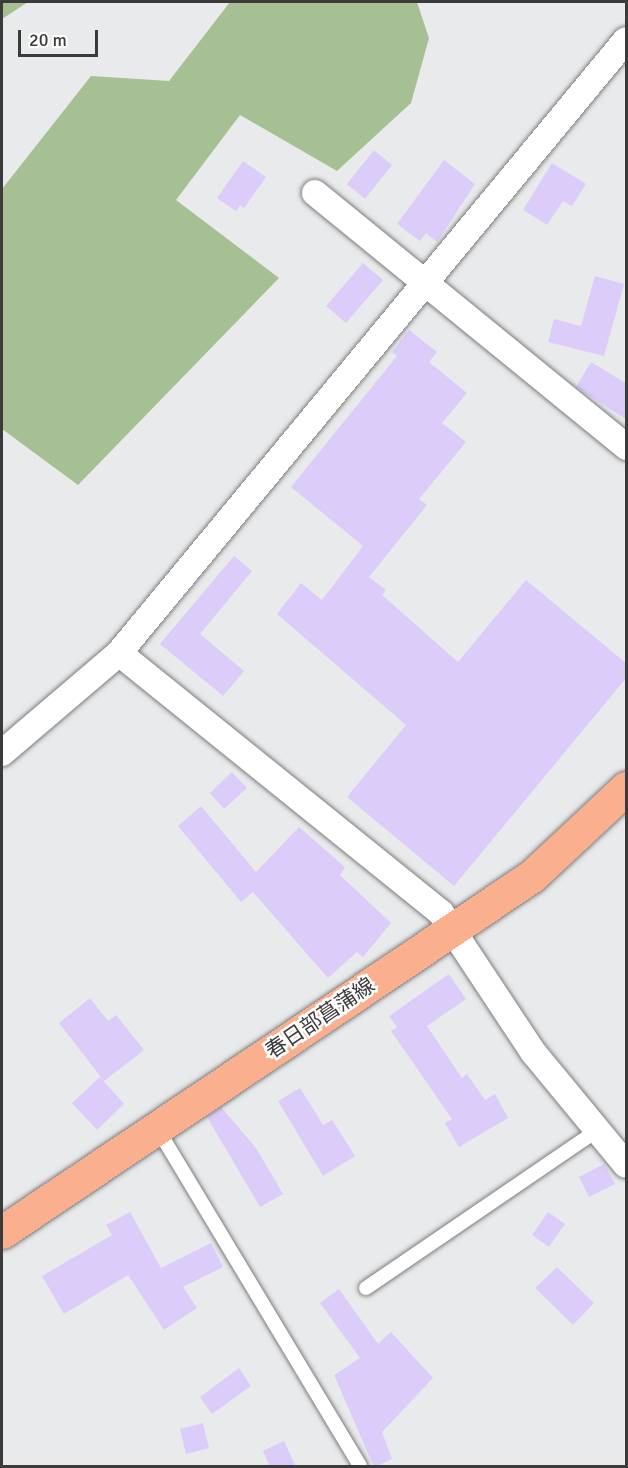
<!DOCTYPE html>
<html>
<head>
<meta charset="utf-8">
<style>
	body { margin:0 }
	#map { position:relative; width:628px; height:1468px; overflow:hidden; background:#e9eaec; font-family:Signika,"Noto Sans JP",sans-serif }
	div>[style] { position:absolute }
	.green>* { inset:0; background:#a6c094 }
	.building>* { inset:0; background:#dcccfa }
	.roads { filter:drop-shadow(0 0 2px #7d7d7f) drop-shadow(0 0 2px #7d7d7f) }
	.service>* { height:14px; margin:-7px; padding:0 7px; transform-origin:7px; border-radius:7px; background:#fff }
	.minor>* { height:26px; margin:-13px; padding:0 13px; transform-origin:13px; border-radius:13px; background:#fff }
	.primary>* { height:33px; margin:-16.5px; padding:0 16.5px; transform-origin:16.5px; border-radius:16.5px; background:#faaf8e }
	span { translate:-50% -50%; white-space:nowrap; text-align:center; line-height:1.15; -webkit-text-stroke:5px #fff; paint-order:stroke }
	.street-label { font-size:21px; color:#3b3b3c }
	.frame { position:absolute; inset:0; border:3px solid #3b3b3c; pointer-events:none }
	.scale { position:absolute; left:18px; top:30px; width:80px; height:27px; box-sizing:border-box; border:3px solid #3b3b3c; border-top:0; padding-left:8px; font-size:18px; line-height:21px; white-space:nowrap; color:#3b3b3c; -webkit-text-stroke:4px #fff; paint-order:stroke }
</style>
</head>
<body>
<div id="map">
	<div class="green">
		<i style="clip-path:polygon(2px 2px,28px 2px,2px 19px)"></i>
		<i style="clip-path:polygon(230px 2px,417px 2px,429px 38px,411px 103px,337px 171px,240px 115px,176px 200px,279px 278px,78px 485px,2px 429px,2px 189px,91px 76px,169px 81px)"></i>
	</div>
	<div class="building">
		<i style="clip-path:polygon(374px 150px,392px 165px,365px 199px,347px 184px)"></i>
		<i style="clip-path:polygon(444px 160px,475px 184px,437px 242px,426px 233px,420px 241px,397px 224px)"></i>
		<i style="clip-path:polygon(243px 161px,266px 177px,244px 208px,240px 205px,236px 211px,217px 198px)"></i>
		<i style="clip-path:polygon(552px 163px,586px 184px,572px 206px,563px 201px,547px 225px,523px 210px)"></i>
		<i style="clip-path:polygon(363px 263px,383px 280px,346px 323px,326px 306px)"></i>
		<i style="clip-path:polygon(595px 276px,624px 284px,604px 356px,548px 342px,554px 319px,581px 326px)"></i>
		<i style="clip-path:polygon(409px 330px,437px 352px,429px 362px,467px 393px,442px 423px,466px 442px,419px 499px,427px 505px,369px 577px,386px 590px,382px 595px,458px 662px,526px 580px,627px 664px,627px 677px,454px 886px,347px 797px,406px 725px,277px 614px,301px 583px,322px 600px,363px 546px,291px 487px,397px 356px,392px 352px)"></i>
		<i style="clip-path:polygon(591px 362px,627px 384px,627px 420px,576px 387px)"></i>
		<i style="clip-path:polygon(234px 556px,252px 571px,200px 634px,244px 671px,223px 696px,160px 644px)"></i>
		<i style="clip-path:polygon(232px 772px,247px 788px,224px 809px,210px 793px)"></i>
		<i style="clip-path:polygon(201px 806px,256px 872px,299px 827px,345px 867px,340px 875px,391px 923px,363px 957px,357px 952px,328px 978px,253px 892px,241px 902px,178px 826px)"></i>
		<i style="clip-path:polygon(449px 974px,466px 999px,427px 1026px,462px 1078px,467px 1074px,485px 1100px,495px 1094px,508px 1118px,459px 1147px,445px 1123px,452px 1119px,391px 1031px,397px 1027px,389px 1016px)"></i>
		<i style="clip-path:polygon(90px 998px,108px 1021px,116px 1015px,144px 1050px,104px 1081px,59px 1023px)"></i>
		<i style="clip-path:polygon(100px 1077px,124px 1104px,97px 1130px,72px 1103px)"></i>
		<i style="clip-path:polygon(300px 1088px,323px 1125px,332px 1120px,355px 1156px,323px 1176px,278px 1101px)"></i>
		<i style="clip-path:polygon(221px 1107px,256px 1148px,283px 1194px,260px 1207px,207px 1117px)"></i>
		<i style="clip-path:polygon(604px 1164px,615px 1184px,589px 1197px,579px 1177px)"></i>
		<i style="clip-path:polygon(130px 1212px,161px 1268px,211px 1243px,223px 1267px,183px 1287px,197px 1308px,164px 1330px,128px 1275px,64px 1314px,42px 1276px,112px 1235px,106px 1225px)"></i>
		<i style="clip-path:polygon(548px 1212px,565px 1224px,549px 1247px,532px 1235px)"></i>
		<i style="clip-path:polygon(557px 1267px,594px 1303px,573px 1325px,535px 1288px)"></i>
		<i style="clip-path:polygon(339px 1289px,378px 1344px,391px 1332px,433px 1378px,382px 1432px,392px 1459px,374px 1467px,334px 1375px,360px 1358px,320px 1303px)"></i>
		<i style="clip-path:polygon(239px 1368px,251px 1386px,212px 1414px,200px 1397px)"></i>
		<i style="clip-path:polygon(203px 1423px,209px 1448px,186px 1454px,180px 1429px)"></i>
		<i style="clip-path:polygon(284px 1441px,296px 1467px,270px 1467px,263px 1451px)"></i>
	</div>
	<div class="roads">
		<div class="service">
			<i style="left:157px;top:1128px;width:394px;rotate:59deg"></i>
			<i style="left:366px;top:1288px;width:281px;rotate:-34.3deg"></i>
		</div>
		<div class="minor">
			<i style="left:315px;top:193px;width:402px;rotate:39.2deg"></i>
			<i style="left:119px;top:653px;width:414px;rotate:38.9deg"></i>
			<i style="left:441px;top:913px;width:167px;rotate:56.5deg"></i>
			<i style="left:533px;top:1052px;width:146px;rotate:50.5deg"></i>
			<i style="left:2px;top:753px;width:154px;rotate:-40.5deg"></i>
			<i style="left:119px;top:653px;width:795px;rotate:-50.41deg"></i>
		</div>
		<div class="primary">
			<i style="left:2px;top:1232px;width:638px;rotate:-33.89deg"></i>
			<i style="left:532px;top:876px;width:129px;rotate:-43.1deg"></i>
		</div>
	</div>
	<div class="street-label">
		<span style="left:320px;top:1018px;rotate:-34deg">春日部菖蒲線</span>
	</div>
	<div class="frame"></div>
	<div class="scale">20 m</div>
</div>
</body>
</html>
